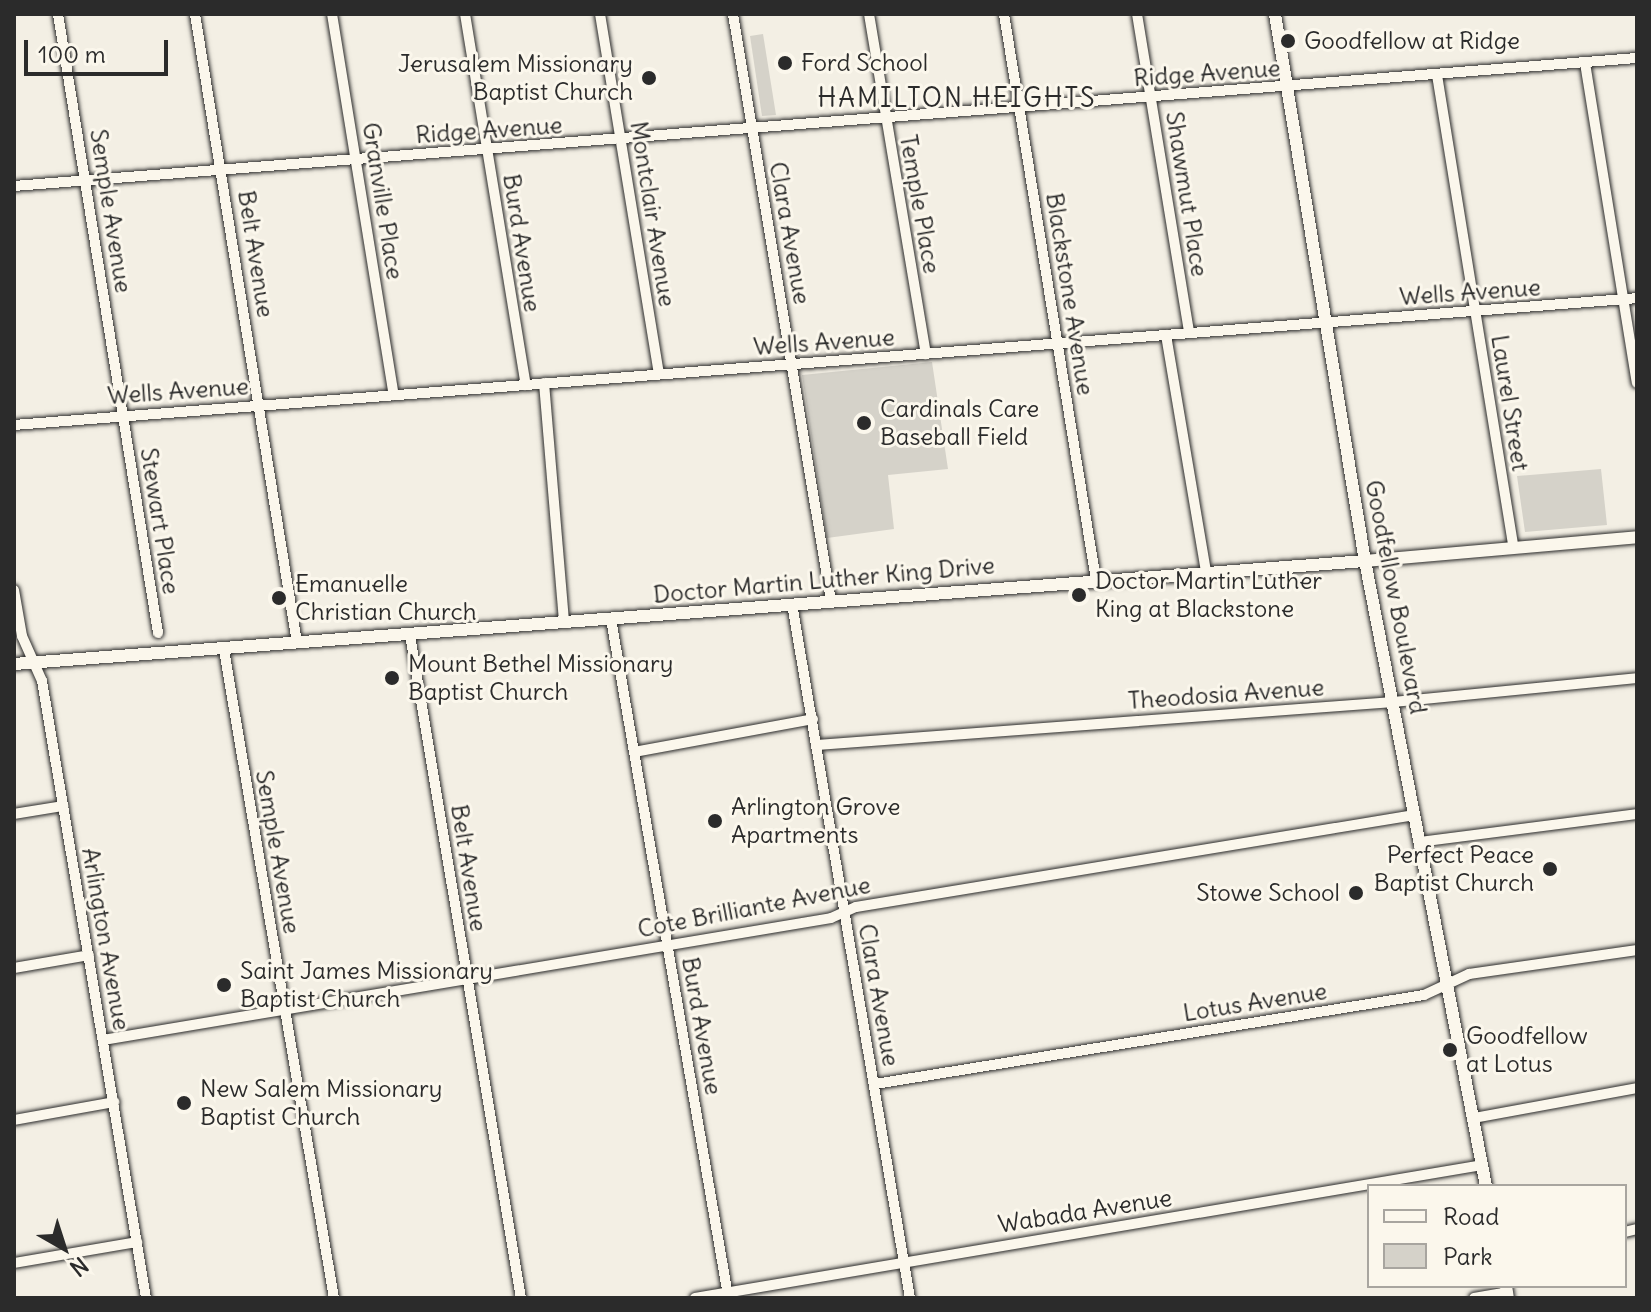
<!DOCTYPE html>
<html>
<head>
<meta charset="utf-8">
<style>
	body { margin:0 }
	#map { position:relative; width:1651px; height:1312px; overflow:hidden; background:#f3efe4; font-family:Delius,sans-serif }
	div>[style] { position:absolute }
	.green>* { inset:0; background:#d5d2c9 }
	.roads { filter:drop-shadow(0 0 2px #2b2b2b) drop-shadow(0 0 2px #2b2b2b) }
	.minor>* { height:10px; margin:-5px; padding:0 5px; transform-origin:5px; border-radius:5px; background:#fbf7ec }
	.major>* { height:12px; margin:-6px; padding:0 6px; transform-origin:6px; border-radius:6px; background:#fbf7ec }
	.dots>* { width:22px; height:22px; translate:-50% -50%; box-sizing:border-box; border:4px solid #fbf7ec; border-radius:50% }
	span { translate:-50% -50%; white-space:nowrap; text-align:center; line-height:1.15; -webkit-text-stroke:6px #fbf7ec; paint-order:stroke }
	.poi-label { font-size:24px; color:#2b2b2b }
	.left { translate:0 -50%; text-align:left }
	.right { translate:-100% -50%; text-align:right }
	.street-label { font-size:24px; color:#2b2b2b }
	.neighbourhood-label { font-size:26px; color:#2b2b2b; letter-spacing:2px }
	.frame { position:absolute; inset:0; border:16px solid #2b2b2b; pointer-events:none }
	.legend { position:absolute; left:1367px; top:1184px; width:260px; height:104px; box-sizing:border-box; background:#fbf7ec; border:2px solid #a8a59f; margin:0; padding:10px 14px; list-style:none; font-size:24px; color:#2b2b2b }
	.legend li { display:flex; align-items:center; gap:16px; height:40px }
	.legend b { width:40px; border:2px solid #a8a59f }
	.north { position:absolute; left:24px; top:1208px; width:80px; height:80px; -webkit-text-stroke:6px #fbf7ec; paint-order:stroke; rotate:141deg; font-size:22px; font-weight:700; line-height:32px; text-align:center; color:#2b2b2b }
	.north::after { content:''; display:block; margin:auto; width:28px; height:36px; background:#2b2b2b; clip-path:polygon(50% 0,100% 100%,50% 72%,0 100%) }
	.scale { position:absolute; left:24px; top:40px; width:144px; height:36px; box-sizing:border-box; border:4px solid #2b2b2b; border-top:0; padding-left:10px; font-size:24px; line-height:28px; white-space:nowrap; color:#2b2b2b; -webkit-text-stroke:6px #fbf7ec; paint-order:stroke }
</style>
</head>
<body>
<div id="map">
	<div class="green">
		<i style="clip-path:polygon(763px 34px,776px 115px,762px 116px,750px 36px)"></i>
		<i style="clip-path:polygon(932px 362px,948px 469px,888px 475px,894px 529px,827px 538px,802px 375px)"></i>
		<i style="clip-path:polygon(1601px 469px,1607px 525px,1525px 532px,1517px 476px)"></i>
	</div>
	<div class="roads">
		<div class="minor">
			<i style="left:58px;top:14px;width:627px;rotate:80.82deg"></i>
			<i style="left:195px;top:14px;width:637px;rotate:80.79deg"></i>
			<i style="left:332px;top:14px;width:386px;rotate:80.8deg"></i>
			<i style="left:465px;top:14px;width:376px;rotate:80.7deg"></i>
			<i style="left:600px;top:14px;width:365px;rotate:80.7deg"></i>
			<i style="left:733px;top:14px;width:595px;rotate:80.52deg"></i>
			<i style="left:869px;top:14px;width:345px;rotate:80.5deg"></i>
			<i style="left:1004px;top:14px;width:573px;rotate:80.77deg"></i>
			<i style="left:1137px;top:14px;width:323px;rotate:80.7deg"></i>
			<i style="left:1585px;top:63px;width:324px;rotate:80.8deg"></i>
			<i style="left:1437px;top:75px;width:479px;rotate:80.8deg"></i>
			<i style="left:14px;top:186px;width:1628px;rotate:-4.51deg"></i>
			<i style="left:1166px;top:335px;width:240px;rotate:80.4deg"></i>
			<i style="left:544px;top:383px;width:239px;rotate:85.2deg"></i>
			<i style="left:14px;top:425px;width:1628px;rotate:-4.47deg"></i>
			<i style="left:14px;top:590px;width:47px;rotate:80.1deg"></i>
			<i style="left:22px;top:636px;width:49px;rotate:66deg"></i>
			<i style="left:42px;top:681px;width:626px;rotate:80.43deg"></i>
			<i style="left:792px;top:604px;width:704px;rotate:80.35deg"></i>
			<i style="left:611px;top:619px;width:687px;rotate:80.19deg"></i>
			<i style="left:410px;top:635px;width:672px;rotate:80.5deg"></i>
			<i style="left:224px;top:650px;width:657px;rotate:80.37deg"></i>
			<i style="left:817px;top:745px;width:578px;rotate:-4.27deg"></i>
			<i style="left:1393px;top:702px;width:245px;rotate:-5.6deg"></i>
			<i style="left:634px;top:752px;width:182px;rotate:-10.4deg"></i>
			<i style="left:14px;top:814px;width:50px;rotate:-9.3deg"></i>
			<i style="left:1419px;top:842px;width:220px;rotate:-7.3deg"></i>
			<i style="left:14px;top:968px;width:76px;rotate:-9.8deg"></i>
			<i style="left:103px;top:1040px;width:738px;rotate:-9.51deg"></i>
			<i style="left:831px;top:918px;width:27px;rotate:-24deg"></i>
			<i style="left:856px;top:907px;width:566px;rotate:-9.36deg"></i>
			<i style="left:875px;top:1084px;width:556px;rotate:-9.21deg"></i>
			<i style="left:1424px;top:995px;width:50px;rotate:-25deg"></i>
			<i style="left:1469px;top:974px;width:170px;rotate:-8.1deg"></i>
			<i style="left:1474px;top:1118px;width:166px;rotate:-10.4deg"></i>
			<i style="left:14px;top:1120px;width:102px;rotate:-10.2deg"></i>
			<i style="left:1625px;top:1232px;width:12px;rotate:-14deg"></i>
			<i style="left:14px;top:1263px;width:125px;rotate:-9.7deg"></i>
			<i style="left:695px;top:1298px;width:798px;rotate:-9.59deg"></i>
			<i style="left:1474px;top:1298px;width:34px;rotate:-10deg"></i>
		</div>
		<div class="major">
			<i style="left:1275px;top:14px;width:554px;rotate:80.66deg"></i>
			<i style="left:1365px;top:561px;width:637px;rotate:79.04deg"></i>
			<i style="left:14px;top:664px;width:1355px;rotate:-4.36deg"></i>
			<i style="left:1365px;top:561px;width:273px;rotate:-5deg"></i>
			<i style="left:1506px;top:1286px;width:12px;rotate:81deg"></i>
		</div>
	</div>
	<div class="dots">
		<i style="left:1288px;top:41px;background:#2b2b2b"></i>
		<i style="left:785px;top:63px;background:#2b2b2b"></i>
		<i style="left:649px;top:78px;background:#2b2b2b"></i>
		<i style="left:864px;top:423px;background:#2b2b2b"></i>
		<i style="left:1079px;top:595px;background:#2b2b2b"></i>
		<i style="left:279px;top:598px;background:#2b2b2b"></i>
		<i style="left:392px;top:678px;background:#2b2b2b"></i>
		<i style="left:715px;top:821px;background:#2b2b2b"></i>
		<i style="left:1550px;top:869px;background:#2b2b2b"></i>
		<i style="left:1356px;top:893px;background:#2b2b2b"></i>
		<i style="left:224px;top:985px;background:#2b2b2b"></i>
		<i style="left:1450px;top:1050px;background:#2b2b2b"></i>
		<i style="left:184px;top:1103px;background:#2b2b2b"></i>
	</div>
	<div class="poi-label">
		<span class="left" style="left:1304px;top:41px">Goodfellow at Ridge</span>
		<span class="left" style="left:801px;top:63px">Ford School</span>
		<span class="right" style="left:633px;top:78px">Jerusalem Missionary<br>Baptist Church</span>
		<span class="left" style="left:880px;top:423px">Cardinals Care<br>Baseball Field</span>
		<span class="left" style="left:1095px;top:595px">Doctor Martin Luther<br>King at Blackstone</span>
		<span class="left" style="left:295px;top:598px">Emanuelle<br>Christian Church</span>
		<span class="left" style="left:408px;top:678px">Mount Bethel Missionary<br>Baptist Church</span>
		<span class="left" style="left:731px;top:821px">Arlington Grove<br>Apartments</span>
		<span class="right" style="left:1534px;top:869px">Perfect Peace<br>Baptist Church</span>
		<span class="right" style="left:1340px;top:893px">Stowe School</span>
		<span class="left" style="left:240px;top:985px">Saint James Missionary<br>Baptist Church</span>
		<span class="left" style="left:1466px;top:1050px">Goodfellow<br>at Lotus</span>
		<span class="left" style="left:200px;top:1103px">New Salem Missionary<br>Baptist Church</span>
	</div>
	<div class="street-label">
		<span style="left:1207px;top:73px;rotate:-4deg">Ridge Avenue</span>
		<span style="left:489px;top:130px;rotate:-4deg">Ridge Avenue</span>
		<span style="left:1187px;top:194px;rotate:81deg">Shawmut Place</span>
		<span style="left:383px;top:201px;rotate:81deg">Granville Place</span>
		<span style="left:920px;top:204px;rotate:80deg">Temple Place</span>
		<span style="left:111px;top:211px;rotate:81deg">Semple Avenue</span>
		<span style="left:653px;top:214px;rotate:81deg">Montclair Avenue</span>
		<span style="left:790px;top:233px;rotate:80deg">Clara Avenue</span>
		<span style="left:522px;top:243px;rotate:81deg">Burd Avenue</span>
		<span style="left:256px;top:254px;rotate:81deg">Belt Avenue</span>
		<span style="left:1470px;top:292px;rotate:-4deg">Wells Avenue</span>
		<span style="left:1070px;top:294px;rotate:81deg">Blackstone Avenue</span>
		<span style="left:824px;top:342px;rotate:-4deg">Wells Avenue</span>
		<span style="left:178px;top:391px;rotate:-4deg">Wells Avenue</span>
		<span style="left:1510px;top:403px;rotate:81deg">Laurel Street</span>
		<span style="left:160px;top:521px;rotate:81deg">Stewart Place</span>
		<span style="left:824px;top:580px;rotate:-5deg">Doctor Martin Luther King Drive</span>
		<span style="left:1396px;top:597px;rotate:79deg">Goodfellow Boulevard</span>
		<span style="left:1226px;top:694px;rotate:-4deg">Theodosia Avenue</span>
		<span style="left:278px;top:852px;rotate:80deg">Semple Avenue</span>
		<span style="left:469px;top:868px;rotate:81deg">Belt Avenue</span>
		<span style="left:754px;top:907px;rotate:-11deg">Cote Brilliante Avenue</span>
		<span style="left:106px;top:939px;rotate:80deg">Arlington Avenue</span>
		<span style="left:879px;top:995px;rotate:80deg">Clara Avenue</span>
		<span style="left:1255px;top:1002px;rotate:-9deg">Lotus Avenue</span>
		<span style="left:702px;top:1026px;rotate:80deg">Burd Avenue</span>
		<span style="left:1085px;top:1211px;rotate:-9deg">Wabada Avenue</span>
	</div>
	<div class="neighbourhood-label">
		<span style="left:957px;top:98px">HAMILTON HEIGHTS</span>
	</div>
	<div class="frame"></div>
	<ul class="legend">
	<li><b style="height:10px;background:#fbf7ec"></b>Road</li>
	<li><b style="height:22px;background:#d5d2c9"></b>Park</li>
	</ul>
	<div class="north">N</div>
	<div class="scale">100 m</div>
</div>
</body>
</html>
